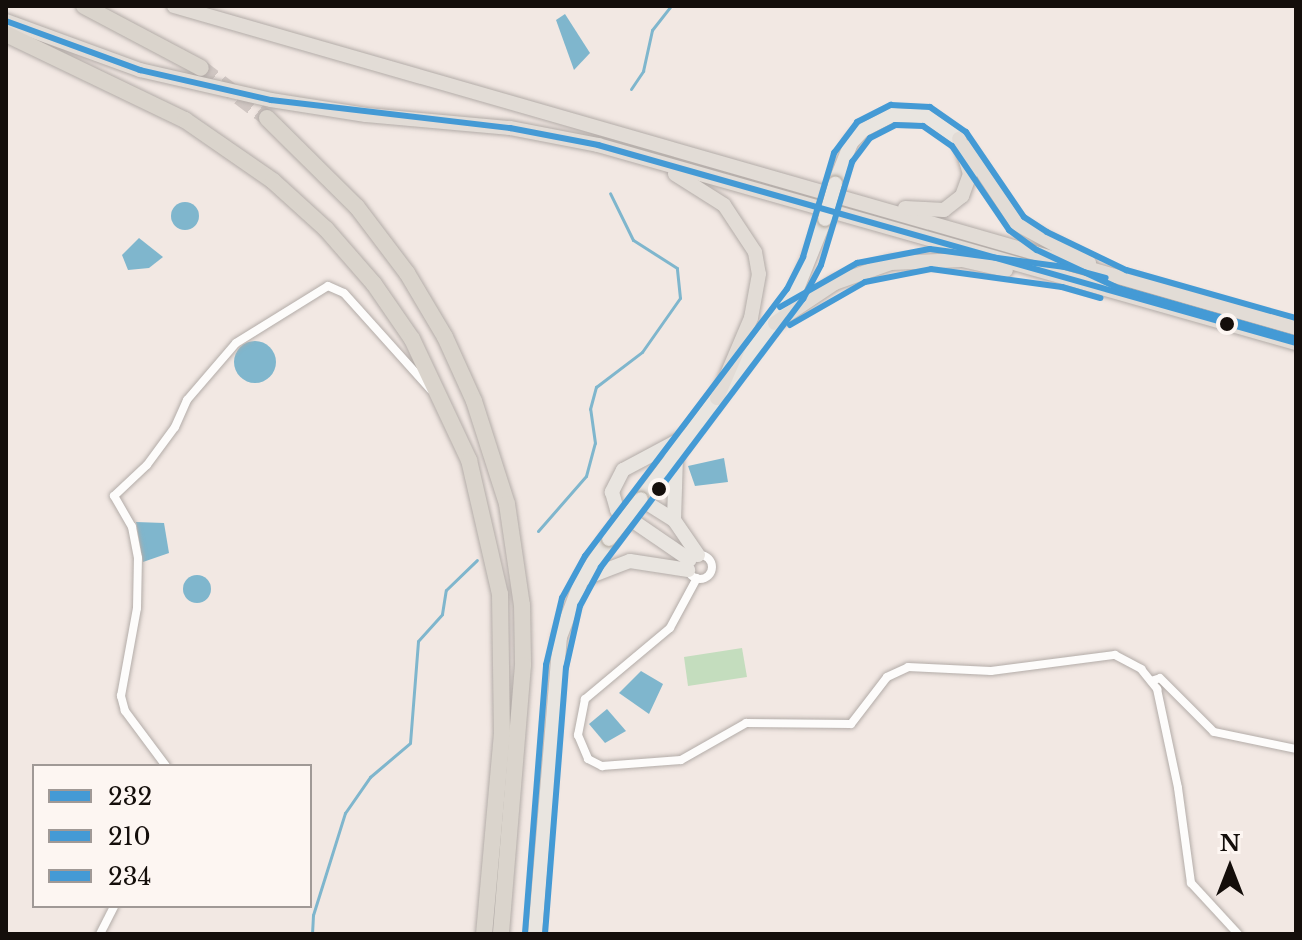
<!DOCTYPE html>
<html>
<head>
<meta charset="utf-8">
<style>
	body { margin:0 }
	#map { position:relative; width:1302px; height:940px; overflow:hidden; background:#f2e8e3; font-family:"Libre Baskerville",serif }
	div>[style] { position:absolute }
	.green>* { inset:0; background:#c4ddbe }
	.water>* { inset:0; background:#7fb6cd }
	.round { border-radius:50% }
	.stream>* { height:3px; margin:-1.5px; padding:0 1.5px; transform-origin:1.5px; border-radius:1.5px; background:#7fb6cd }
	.motorway-tunnel>* { height:16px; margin-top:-8px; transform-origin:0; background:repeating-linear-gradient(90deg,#d1c7c3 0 16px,transparent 0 24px) }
	.roads { filter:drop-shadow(0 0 2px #b3aca8) drop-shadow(0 0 2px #b3aca8) }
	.minor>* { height:8px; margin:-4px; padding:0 4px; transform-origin:4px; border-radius:4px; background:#fdfcfb }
	.minor>.ring { margin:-4px; padding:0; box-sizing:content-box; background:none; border:8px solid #fdfcfb; border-radius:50% }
	.primary>* { height:14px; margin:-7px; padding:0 7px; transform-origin:7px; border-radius:7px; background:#e9e5e0 }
	.trunk>* { height:14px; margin:-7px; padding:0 7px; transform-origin:7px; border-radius:7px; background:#e2dcd6 }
	.motorway>* { height:16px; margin:-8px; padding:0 8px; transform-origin:8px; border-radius:8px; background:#dad4cc }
	.bridges { filter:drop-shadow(0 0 2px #a79e93) drop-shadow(0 0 2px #a79e93) }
	.primary-bridge>* { height:14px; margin:-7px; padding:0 7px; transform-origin:7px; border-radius:7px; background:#e9e5e0 }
	.bus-1>* { height:6px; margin:-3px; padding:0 3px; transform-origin:3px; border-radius:3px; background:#449ad5 }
	.bus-2>* { height:6px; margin:-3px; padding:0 3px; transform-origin:3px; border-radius:3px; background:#449ad5 }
	.bus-3>* { height:6px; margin:-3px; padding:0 3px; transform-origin:3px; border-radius:3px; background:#449ad5 }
	.dots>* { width:22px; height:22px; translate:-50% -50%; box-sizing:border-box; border:4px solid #fdf6f2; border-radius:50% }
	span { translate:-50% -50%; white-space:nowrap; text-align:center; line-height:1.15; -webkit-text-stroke:8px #fdf6f2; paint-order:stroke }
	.frame { position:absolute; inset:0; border:8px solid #140e0b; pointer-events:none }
	.legend { position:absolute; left:32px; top:764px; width:280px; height:144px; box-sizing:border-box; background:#fdf6f2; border:2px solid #a09996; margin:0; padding:10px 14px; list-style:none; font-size:24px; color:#140e0b }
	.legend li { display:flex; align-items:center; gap:16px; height:40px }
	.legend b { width:40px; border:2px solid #a09996 }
	.north { position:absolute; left:1190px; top:828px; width:80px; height:80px; -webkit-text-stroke:6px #fdf6f2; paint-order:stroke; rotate:0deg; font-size:22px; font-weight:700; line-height:32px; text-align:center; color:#140e0b }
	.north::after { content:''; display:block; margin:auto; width:28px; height:36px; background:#140e0b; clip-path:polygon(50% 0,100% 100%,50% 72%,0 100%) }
</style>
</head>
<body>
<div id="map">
	<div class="green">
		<i style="clip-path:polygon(742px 648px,747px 677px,688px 686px,684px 657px)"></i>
	</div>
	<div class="water">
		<i style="clip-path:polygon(565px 14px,590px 53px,574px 70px,556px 20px)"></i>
		<i class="round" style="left:171px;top:202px;width:28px;height:28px"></i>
		<i style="clip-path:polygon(139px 238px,163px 257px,149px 268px,128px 270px,122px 255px)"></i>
		<i class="round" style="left:234px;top:341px;width:42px;height:42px"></i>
		<i style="clip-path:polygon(724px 458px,728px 482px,695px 486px,688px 466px)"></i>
		<i style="clip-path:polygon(136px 522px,164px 523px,169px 553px,143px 562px)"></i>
		<i class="round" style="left:183px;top:575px;width:28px;height:28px"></i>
		<i style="clip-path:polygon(641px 671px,663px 684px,649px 714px,619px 693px)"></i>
		<i style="clip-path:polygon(607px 709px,626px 731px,605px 743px,589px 724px)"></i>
	</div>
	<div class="stream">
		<i style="left:631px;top:89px;width:22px;rotate:-56deg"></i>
		<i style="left:643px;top:71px;width:42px;rotate:-77.6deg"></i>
		<i style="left:652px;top:30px;width:31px;rotate:-52deg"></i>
		<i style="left:538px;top:531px;width:73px;rotate:-48.9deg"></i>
		<i style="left:586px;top:476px;width:34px;rotate:-75deg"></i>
		<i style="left:595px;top:443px;width:34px;rotate:-98deg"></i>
		<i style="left:590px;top:409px;width:23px;rotate:-75deg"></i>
		<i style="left:596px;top:387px;width:58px;rotate:-37.3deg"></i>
		<i style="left:642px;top:352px;width:66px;rotate:-54.9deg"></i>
		<i style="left:680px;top:298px;width:30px;rotate:-96deg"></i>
		<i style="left:677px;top:268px;width:52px;rotate:-147.5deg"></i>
		<i style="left:633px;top:240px;width:52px;rotate:-116.1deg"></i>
		<i style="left:312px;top:934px;width:19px;rotate:-87deg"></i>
		<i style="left:313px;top:915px;width:107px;rotate:-72.6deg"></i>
		<i style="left:345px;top:813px;width:44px;rotate:-55.2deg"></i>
		<i style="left:370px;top:777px;width:52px;rotate:-40.4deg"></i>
		<i style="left:410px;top:743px;width:102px;rotate:-85.5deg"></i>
		<i style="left:418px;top:641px;width:36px;rotate:-48deg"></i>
		<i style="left:442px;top:614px;width:24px;rotate:-81deg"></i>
		<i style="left:446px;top:590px;width:43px;rotate:-44.1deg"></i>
	</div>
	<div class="motorway-tunnel">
		<i style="left:201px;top:68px;width:83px;rotate:37.1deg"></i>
	</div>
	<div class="roads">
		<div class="minor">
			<i class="ring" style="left:688px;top:555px;width:16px;height:16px"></i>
			<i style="left:697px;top:578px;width:57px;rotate:118.4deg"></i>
			<i style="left:670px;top:628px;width:111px;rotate:140.1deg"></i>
			<i style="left:585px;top:699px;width:37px;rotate:101deg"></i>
			<i style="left:578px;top:735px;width:26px;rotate:67deg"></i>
			<i style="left:588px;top:759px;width:16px;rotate:27deg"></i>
			<i style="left:602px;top:766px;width:79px;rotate:-4.3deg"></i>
			<i style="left:681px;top:760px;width:75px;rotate:-29.6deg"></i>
			<i style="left:746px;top:723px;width:105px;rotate:0.5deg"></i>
			<i style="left:851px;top:724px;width:59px;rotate:-52.5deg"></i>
			<i style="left:887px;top:677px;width:23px;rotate:-25deg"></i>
			<i style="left:908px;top:667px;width:83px;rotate:2.8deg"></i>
			<i style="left:991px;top:671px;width:125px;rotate:-7.4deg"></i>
			<i style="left:1115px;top:655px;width:30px;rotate:28deg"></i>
			<i style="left:1141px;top:669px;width:26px;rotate:51deg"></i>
			<i style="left:1157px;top:689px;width:101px;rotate:78deg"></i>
			<i style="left:1178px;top:788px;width:96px;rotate:82.2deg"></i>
			<i style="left:1191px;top:883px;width:69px;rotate:47.3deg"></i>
			<i style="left:1151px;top:681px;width:9px;rotate:-18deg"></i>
			<i style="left:1160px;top:678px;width:76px;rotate:45deg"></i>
			<i style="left:1214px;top:732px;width:84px;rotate:11.7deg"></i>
			<i style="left:166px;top:766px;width:69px;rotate:-126.7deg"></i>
			<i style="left:125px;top:711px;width:16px;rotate:-105deg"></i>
			<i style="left:121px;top:696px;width:89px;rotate:-79.7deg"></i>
			<i style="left:137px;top:608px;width:50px;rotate:-88.9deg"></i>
			<i style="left:138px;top:558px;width:32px;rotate:-101deg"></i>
			<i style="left:132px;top:527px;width:36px;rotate:-120deg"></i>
			<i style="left:114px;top:496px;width:45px;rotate:-43.2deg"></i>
			<i style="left:147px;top:465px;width:47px;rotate:-53.6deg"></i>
			<i style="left:175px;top:427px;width:30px;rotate:-66deg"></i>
			<i style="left:187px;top:400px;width:75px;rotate:-49.3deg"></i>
			<i style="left:236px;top:343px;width:108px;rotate:-31.8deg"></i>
			<i style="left:328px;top:286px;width:17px;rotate:24deg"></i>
			<i style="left:344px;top:293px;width:130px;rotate:48.1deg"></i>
			<i style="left:100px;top:934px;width:31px;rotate:-63deg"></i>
		</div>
		<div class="primary">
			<i style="left:835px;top:183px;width:43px;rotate:-68.2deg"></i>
			<i style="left:851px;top:143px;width:18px;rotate:-47deg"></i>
			<i style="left:863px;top:130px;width:34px;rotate:-27deg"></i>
			<i style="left:893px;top:115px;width:33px;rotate:2deg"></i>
			<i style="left:926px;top:116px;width:40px;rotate:34.9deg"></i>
			<i style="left:685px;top:437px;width:70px;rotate:152deg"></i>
			<i style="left:623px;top:470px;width:25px;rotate:117deg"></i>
			<i style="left:612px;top:492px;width:19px;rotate:74deg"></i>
			<i style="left:617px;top:510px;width:88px;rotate:34.4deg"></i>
			<i style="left:674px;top:520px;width:63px;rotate:-88.2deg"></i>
			<i style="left:698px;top:555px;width:42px;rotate:-124.4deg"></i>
			<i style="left:674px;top:520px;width:39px;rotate:-148deg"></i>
			<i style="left:641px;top:499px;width:256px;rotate:-53.1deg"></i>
			<i style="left:795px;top:294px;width:81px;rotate:-68.2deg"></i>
			<i style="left:583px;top:579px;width:50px;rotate:-21deg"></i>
			<i style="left:630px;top:561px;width:59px;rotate:8.8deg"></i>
			<i style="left:535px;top:934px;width:298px;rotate:-85.2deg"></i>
			<i style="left:560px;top:637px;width:62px;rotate:-69.2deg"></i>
			<i style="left:582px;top:579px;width:48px;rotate:-56deg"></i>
		</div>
		<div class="trunk">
			<i style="left:174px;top:6px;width:1167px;rotate:16.01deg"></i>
			<i style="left:6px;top:21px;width:143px;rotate:20.1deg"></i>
			<i style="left:140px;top:70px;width:134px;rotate:12.9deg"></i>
			<i style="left:271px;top:100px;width:96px;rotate:9deg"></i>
			<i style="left:366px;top:115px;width:145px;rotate:5.2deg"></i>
			<i style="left:510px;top:128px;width:90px;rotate:10.9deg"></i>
			<i style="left:598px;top:145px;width:726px;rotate:15.84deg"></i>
			<i style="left:966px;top:147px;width:92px;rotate:56.5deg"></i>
			<i style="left:1017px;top:224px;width:82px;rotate:28.4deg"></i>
			<i style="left:675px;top:174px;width:58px;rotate:32.3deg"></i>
			<i style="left:724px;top:205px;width:56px;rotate:56.6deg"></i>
			<i style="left:755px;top:252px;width:22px;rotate:80deg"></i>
			<i style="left:759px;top:274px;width:45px;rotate:100.3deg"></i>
			<i style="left:751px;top:318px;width:87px;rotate:113deg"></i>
			<i style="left:905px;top:208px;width:39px;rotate:3deg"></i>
			<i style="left:944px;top:210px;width:23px;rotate:-38deg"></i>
			<i style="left:962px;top:196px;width:23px;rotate:-70deg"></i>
			<i style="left:970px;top:174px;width:37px;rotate:-107deg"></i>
			<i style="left:775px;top:323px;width:72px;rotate:-33.7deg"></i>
			<i style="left:835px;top:283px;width:59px;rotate:-19.7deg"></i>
			<i style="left:891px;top:263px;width:71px;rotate:-2.4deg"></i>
			<i style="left:962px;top:260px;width:45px;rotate:12.8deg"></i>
		</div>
		<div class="motorway">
			<i style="left:84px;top:6px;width:132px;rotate:27.9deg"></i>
			<i style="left:6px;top:34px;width:199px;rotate:25.7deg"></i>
			<i style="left:185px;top:120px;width:107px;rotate:34.7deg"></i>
			<i style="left:273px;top:181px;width:72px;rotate:42.2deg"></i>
			<i style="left:326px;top:229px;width:73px;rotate:48.9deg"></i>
			<i style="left:374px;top:284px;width:67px;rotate:55.4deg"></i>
			<i style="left:412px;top:339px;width:134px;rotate:64.8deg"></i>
			<i style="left:469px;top:460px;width:138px;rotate:77deg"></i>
			<i style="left:500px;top:594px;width:139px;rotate:89.2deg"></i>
			<i style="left:502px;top:733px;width:202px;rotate:95.1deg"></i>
			<i style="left:267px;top:118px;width:127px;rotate:44.7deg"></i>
			<i style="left:357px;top:207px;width:83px;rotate:52.9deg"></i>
			<i style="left:407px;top:273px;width:74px;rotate:59.3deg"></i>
			<i style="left:445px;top:337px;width:70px;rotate:65.6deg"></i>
			<i style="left:474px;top:401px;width:108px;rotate:72.2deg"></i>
			<i style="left:507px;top:504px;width:102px;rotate:81.6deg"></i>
			<i style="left:522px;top:605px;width:60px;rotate:89deg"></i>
			<i style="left:523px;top:665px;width:270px;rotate:94.7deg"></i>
		</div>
	</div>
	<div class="bridges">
		<div class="primary-bridge">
			<i style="left:825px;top:219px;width:37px;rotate:-74deg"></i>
			<i style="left:609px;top:539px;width:51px;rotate:-51.3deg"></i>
		</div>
	</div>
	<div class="bus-1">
		<i style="left:6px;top:21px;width:143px;rotate:20.1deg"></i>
		<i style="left:140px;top:70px;width:134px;rotate:12.9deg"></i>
		<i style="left:271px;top:100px;width:241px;rotate:6.7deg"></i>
		<i style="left:510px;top:128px;width:90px;rotate:10.9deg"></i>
		<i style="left:598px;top:145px;width:726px;rotate:15.84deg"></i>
	</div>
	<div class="bus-2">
		<i style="left:790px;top:325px;width:86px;rotate:-29.8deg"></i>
		<i style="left:865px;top:282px;width:67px;rotate:-11.1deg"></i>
		<i style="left:931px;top:269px;width:132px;rotate:7.8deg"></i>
		<i style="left:1062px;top:287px;width:40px;rotate:16deg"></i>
		<i style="left:545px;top:934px;width:267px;rotate:-85.5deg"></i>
		<i style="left:566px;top:668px;width:64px;rotate:-77.3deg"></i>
		<i style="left:580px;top:606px;width:44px;rotate:-61.7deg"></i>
		<i style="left:601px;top:567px;width:336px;rotate:-53deg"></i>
		<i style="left:803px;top:299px;width:38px;rotate:-62deg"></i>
		<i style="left:821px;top:265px;width:108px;rotate:-73.2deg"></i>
		<i style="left:852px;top:162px;width:30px;rotate:-53deg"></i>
		<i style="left:870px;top:138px;width:28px;rotate:-27deg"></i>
		<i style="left:895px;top:125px;width:28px;rotate:2deg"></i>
		<i style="left:923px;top:126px;width:35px;rotate:35deg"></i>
		<i style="left:952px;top:146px;width:102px;rotate:55.8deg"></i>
		<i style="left:1009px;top:230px;width:34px;rotate:36deg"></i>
		<i style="left:1037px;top:250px;width:89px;rotate:25.1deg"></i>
		<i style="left:1118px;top:288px;width:182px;rotate:15.9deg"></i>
	</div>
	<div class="bus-3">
		<i style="left:780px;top:307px;width:89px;rotate:-29.7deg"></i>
		<i style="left:857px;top:263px;width:74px;rotate:-10.9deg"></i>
		<i style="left:930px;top:249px;width:136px;rotate:7.6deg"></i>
		<i style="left:1065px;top:267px;width:42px;rotate:15deg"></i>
		<i style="left:525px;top:933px;width:269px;rotate:-85.5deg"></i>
		<i style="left:546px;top:665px;width:69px;rotate:-76.6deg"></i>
		<i style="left:562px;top:598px;width:48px;rotate:-61.3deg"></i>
		<i style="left:585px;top:556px;width:335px;rotate:-52.9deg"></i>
		<i style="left:787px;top:289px;width:36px;rotate:-63deg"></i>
		<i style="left:803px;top:257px;width:109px;rotate:-73.4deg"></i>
		<i style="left:834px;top:153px;width:39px;rotate:-53deg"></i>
		<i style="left:857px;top:122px;width:38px;rotate:-27deg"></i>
		<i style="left:891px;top:105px;width:39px;rotate:3deg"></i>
		<i style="left:930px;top:107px;width:44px;rotate:34.8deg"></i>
		<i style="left:966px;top:132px;width:103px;rotate:55.7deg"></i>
		<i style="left:1024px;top:217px;width:27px;rotate:33deg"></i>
		<i style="left:1047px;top:232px;width:88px;rotate:25.7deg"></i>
		<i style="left:1126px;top:270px;width:177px;rotate:15.8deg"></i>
	</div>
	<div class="dots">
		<i style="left:1227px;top:324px;background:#140e0b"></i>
		<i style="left:659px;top:489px;background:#140e0b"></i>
	</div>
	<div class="frame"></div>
	<ul class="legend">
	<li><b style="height:10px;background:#449ad5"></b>232</li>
	<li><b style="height:10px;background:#449ad5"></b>210</li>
	<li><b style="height:10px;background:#449ad5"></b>234</li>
	</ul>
	<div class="north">N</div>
</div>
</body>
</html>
